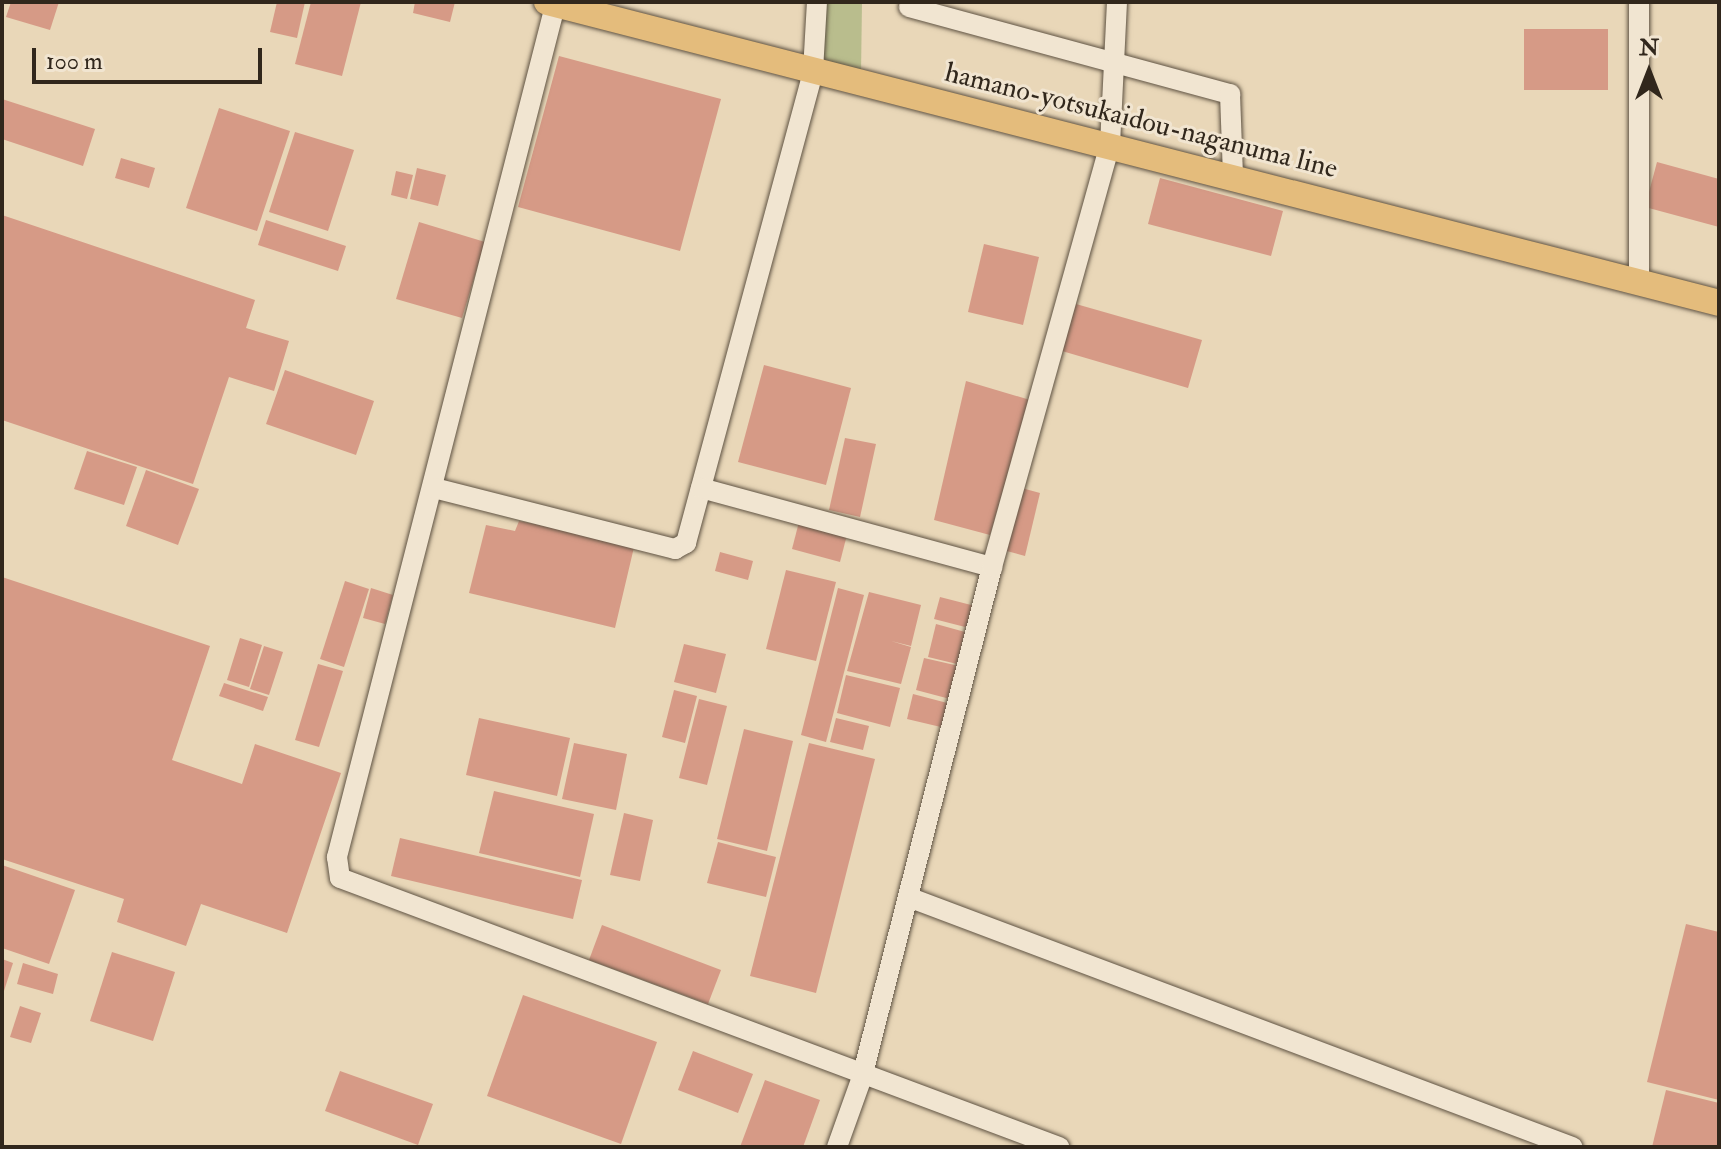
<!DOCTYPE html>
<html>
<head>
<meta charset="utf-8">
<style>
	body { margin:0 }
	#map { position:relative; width:1721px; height:1149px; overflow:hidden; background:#e9d7b8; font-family:"IM FELL Double Pica",serif }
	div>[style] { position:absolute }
	.green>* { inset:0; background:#b9bd8d }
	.building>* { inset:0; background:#d69a86 }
	.roads { filter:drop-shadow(0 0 2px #5f5343) drop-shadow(0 0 2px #5f5343) }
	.minor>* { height:20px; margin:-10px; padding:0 10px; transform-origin:10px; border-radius:10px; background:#f1e5d1 }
	.major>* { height:26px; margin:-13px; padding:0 13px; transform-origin:13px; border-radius:13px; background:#e4bc7c }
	span { translate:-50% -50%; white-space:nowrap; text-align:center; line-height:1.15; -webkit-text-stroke:6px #f1e5d1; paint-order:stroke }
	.street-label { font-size:28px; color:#31271c }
	.frame { position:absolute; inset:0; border:4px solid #31271c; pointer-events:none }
	.north { position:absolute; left:1609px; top:32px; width:80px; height:80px; -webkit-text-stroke:6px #f1e5d1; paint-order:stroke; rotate:0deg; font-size:22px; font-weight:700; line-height:32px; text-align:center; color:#31271c }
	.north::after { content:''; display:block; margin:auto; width:28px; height:36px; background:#31271c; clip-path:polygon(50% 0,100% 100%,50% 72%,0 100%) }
	.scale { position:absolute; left:32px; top:48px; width:230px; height:36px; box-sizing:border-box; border:4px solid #31271c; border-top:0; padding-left:10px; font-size:24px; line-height:28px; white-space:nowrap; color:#31271c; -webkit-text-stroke:6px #f1e5d1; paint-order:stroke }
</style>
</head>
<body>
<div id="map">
	<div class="green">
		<i style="clip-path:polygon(823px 2px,862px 2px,861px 74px,822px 63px)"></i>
	</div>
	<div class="building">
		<i style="clip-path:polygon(11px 2px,59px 2px,50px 30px,6px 17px)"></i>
		<i style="clip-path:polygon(277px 2px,305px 2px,297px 38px,270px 32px)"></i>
		<i style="clip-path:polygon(311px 2px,361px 2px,342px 76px,295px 64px)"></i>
		<i style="clip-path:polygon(415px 2px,455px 2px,450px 22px,413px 13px)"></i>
		<i style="clip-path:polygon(1524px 29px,1608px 29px,1608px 90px,1524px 90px)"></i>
		<i style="clip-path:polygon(559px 56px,721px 99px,680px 251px,518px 207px)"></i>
		<i style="clip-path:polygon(2px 99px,95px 129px,83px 166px,2px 139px)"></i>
		<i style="clip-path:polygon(219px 108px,290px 131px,257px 231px,186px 208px)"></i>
		<i style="clip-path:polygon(295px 132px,354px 150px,328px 231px,269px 212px)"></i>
		<i style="clip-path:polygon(121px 158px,155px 168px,149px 188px,115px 178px)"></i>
		<i style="clip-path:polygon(1657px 162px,1719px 179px,1719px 227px,1645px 207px)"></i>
		<i style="clip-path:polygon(417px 168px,446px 175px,438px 206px,410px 199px)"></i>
		<i style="clip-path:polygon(396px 171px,413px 175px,407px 199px,391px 195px)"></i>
		<i style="clip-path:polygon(1160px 178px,1283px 211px,1271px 256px,1148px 224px)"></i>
		<i style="clip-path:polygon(2px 215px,255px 300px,246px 328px,289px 341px,274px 391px,229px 377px,193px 484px,2px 420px)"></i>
		<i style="clip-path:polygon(266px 220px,346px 246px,338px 271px,258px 245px)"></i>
		<i style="clip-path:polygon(419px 222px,485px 242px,462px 318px,396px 299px)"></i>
		<i style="clip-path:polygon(984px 244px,1039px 257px,1023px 325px,968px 312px)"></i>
		<i style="clip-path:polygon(1076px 304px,1202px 340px,1188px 388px,1062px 351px)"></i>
		<i style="clip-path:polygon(764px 365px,851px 388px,826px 485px,738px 462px)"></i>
		<i style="clip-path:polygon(285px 370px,374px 401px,356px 455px,266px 424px)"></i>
		<i style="clip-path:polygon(966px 381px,1030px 400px,990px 535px,934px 520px)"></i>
		<i style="clip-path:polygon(845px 438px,876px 444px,860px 517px,829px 510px)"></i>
		<i style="clip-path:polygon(87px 451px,137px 467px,124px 505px,74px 489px)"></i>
		<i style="clip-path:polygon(146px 470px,199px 489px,178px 545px,126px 526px)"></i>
		<i style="clip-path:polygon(1018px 487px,1040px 493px,1025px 556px,1003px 550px)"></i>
		<i style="clip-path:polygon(800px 518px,848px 531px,840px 562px,792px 549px)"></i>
		<i style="clip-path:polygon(519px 521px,635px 543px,615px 628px,469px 593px,486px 525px,515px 531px)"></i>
		<i style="clip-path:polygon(720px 552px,753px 561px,748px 580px,715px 571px)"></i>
		<i style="clip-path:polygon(786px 570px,836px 582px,816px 661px,766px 649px)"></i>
		<i style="clip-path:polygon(2px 577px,210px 646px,172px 760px,242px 784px,255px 744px,341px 773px,287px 933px,201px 904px,186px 946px,117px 922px,124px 899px,2px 859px)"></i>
		<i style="clip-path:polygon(345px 581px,369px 589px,344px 667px,320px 659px)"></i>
		<i style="clip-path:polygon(371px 588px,393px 595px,385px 624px,363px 618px)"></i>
		<i style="clip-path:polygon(838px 588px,864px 595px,826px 742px,801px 735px)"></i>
		<i style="clip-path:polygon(869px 592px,921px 605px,911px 646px,891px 641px,911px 647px,901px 684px,847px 671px)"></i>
		<i style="clip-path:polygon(940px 597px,975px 606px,969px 628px,934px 619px)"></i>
		<i style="clip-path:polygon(936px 624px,965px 632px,957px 664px,928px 657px)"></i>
		<i style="clip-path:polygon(240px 638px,262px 645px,249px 687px,227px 680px)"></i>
		<i style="clip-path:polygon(684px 644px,726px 654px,716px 693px,674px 682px)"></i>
		<i style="clip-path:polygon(264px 646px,283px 652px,269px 695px,250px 689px)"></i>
		<i style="clip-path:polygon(924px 658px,959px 666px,950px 699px,916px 690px)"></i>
		<i style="clip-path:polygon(318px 664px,343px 671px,319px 747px,295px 740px)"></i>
		<i style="clip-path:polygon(846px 675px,900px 688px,890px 727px,837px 713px)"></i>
		<i style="clip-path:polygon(224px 683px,268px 697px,263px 711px,219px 696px)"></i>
		<i style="clip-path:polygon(674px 690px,697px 696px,685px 743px,662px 737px)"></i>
		<i style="clip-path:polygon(913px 694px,951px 704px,945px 728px,907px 719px)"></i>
		<i style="clip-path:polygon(699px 699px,727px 706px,707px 785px,679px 778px)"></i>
		<i style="clip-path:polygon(479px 718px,570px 738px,557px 796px,466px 775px)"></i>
		<i style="clip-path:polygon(836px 718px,869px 726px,863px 750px,830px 742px)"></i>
		<i style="clip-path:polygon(744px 729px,793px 741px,767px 851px,717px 839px)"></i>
		<i style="clip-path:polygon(574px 743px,627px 754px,616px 810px,562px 799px)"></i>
		<i style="clip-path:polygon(809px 743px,875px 759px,816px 993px,750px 976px)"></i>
		<i style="clip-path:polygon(494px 791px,594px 814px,580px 877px,479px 853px)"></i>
		<i style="clip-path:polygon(624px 813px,653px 820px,640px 881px,610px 875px)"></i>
		<i style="clip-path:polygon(400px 838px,582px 880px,573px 919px,391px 876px)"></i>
		<i style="clip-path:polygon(718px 842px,776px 857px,766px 897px,707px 883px)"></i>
		<i style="clip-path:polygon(2px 865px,75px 890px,49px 964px,2px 948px)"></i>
		<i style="clip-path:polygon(1686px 924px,1719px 932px,1719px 1100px,1647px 1082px)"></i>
		<i style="clip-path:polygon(602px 925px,721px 970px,708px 1004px,589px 960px)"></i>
		<i style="clip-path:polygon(112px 952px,175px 972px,153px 1041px,90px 1021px)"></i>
		<i style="clip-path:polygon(2px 959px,13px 963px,3px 994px,2px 994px)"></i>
		<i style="clip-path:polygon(23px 963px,58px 974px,53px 994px,17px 984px)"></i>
		<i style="clip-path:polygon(523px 995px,657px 1042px,621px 1144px,487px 1096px)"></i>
		<i style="clip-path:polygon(20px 1006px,41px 1013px,31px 1043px,10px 1037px)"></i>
		<i style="clip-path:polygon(693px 1051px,753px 1074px,738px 1113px,678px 1090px)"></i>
		<i style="clip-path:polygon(340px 1071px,433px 1104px,418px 1145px,325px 1111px)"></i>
		<i style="clip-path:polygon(765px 1080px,820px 1100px,803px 1147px,740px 1147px)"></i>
		<i style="clip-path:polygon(1666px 1090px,1719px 1103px,1719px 1147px,1652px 1147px)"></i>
	</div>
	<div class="roads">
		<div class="minor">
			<i style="left:556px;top:2px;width:883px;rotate:104.37deg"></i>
			<i style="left:337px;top:857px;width:21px;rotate:82deg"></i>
			<i style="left:340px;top:878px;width:768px;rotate:20.51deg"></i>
			<i style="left:909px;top:7px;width:333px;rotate:15.2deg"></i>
			<i style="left:1230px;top:94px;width:82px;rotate:87.9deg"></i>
			<i style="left:1639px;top:281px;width:279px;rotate:-90deg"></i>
			<i style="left:434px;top:488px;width:249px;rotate:14.2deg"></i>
			<i style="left:675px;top:549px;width:13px;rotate:-29deg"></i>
			<i style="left:686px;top:543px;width:489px;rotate:-74.9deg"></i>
			<i style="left:813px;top:71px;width:69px;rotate:-86.7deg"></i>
			<i style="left:701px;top:488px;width:302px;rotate:15.2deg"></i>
			<i style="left:908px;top:897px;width:710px;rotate:20.63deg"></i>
			<i style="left:837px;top:1147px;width:74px;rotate:-70.3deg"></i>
			<i style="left:862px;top:1077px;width:526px;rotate:-75.7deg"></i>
			<i style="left:992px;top:567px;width:438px;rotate:-74.4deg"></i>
			<i style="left:1110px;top:145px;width:143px;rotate:-87.2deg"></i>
		</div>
		<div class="major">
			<i style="left:547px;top:2px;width:1210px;rotate:14.4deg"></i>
		</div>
	</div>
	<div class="street-label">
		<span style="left:1141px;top:121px;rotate:14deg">hamano-yotsukaidou-naganuma line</span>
	</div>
	<div class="frame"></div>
	<div class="north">N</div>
	<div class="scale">100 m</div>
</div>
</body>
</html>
